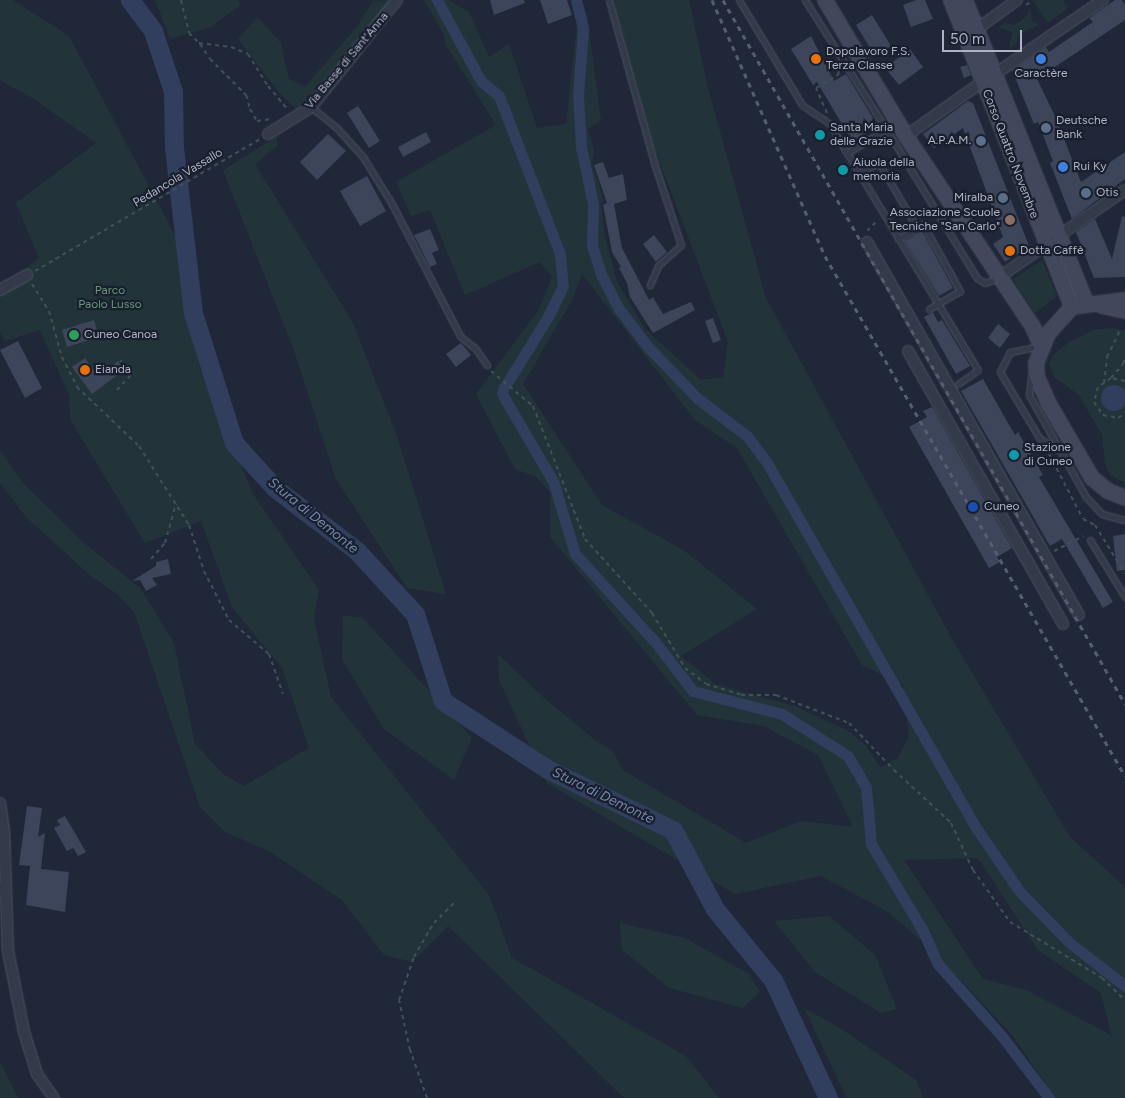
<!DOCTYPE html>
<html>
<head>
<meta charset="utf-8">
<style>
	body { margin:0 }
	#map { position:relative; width:1125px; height:1098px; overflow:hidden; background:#202738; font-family:Figtree,sans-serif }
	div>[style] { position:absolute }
	.green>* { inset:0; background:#22343a }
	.water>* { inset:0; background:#313e5e }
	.round { border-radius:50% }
	.canal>* { height:11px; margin:-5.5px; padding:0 5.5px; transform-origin:5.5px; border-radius:5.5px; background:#313e5e }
	.river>* { height:19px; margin:-9.5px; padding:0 9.5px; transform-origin:9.5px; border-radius:9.5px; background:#313e5e }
	.building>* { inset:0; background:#3c4559 }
	.path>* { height:2px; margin-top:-1px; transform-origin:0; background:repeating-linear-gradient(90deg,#3f5157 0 4px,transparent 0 8px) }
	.roads { filter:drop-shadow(0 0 1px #4e5464) drop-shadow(0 0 1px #4e5464) }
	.lane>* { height:5px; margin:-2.5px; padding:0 2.5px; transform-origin:2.5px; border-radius:2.5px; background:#333a49 }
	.street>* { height:10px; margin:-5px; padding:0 5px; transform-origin:5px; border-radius:5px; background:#333a49 }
	.secondary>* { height:14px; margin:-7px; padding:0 7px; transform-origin:7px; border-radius:7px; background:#41485c }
	.rail>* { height:3px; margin-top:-1.5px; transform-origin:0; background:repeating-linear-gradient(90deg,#555d70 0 5px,transparent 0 10px) }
	.dots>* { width:14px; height:14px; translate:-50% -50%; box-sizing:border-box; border:2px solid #191f2d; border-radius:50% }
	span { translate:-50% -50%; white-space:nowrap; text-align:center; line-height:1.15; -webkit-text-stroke:4.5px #191f2d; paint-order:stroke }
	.poi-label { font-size:12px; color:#aeb4c6 }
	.left { translate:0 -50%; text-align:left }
	.right { translate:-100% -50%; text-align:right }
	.street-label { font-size:12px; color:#aeb4c6 }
	.park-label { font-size:12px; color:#659776 }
	.water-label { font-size:14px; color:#7486af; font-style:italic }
	.scale { position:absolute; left:942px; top:30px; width:80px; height:22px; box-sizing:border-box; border:2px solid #aeb4c6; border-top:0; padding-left:6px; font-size:15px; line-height:18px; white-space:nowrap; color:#aeb4c6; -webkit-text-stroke:4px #191f2d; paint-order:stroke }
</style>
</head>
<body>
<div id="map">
	<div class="green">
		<i style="clip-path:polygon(0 0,13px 0,69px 36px,176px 237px,199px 365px,253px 494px,319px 590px,314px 619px,331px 697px,489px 895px,512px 958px,686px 1056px,719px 1098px,624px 1098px,448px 926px,412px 962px,384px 955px,343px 901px,269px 851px,225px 832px,200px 807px,134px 612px,117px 594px,92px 577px,26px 517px,0 483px,0 450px,23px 483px,83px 542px,141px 589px,174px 643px,195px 744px,224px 775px,244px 786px,309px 748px,282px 668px,232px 607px,201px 521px,145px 543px,70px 419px,69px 395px,40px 330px,5px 341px,0 332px,0 289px,39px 258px,16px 203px,96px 143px,34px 99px,0 80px)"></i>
		<i style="clip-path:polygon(155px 0,238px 0,240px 5px,211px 27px,170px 39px)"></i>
		<i style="clip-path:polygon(393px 0,319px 92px,297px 110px,278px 91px,238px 39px,258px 17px,281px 43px,289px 79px,305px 87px,358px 25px,373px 1px)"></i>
		<i style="clip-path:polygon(evenodd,424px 0,448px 0,469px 12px,489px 57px,509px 44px,537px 128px,566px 124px,576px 33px,577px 15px,572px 0,581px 0,587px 14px,601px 120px,588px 129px,594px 151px,592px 163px,604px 201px,601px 204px,605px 236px,617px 282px,645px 329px,701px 380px,723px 377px,728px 342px,654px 147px,614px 0,689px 0,708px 88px,766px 298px,952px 639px,1070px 837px,1125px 887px,1125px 1098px,1055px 1098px,1013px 1036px,932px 950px,888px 912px,821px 876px,735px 894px,547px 783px,499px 680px,498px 654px,543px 697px,596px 741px,612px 750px,623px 770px,746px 843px,801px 821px,853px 827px,818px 755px,764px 726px,697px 715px,550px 537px,550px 492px,536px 477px,515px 469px,476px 394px,538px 311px,552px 277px,540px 262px,465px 295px,430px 210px,411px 216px,396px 182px,496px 125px,446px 45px,444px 35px,424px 0,582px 274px,695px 420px,737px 448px,862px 665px,903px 685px,909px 736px,898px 758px,880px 767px,866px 746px,850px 732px,795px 706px,715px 684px,681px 656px,757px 609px,685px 551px,602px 505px,523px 384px,572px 300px,582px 274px,424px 0,978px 858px,1038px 950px,1101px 993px,1111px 1035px,1026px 990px,983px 979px,904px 860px,978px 858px)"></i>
		<i style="clip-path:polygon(1036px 0,1063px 0,1068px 8px,1048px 23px,1034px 2px)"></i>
		<i style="clip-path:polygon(1030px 8px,1032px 21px,1039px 25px,1019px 34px,1016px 44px,1009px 49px,1012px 32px,998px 27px,1005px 23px,1014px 25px,1025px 18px)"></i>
		<i style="clip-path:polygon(277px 136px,277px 146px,255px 164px,353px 323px,398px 439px,446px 594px,407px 588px,336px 479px,293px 348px,223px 170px)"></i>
		<i style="clip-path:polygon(1042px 260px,1057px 296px,1035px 313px,1013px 279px)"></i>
		<i style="clip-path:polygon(1113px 328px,1125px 330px,1125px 483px,1110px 475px,1105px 464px,1102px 435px,1079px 395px,1055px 378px,1049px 364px,1054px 354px,1069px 342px,1093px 330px)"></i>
		<i style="clip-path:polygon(343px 616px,362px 617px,472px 738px,454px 780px,384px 729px,342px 659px)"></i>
		<i style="clip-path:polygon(829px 916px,875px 955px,897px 1009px,881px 1013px,815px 972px,774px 921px)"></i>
		<i style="clip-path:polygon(620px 923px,685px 938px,749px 974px,760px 992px,743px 1008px,669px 988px,622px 950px)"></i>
		<i style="clip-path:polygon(804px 1008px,840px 1028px,916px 1080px,923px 1098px,847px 1098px)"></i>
		<i style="clip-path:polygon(0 1062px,18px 1098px,0 1098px)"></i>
	</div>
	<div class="water">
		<i class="round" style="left:1101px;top:385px;width:26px;height:26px"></i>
	</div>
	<div class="canal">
		<i style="left:437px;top:0;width:92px;rotate:61.5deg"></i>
		<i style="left:481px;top:81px;width:23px;rotate:40deg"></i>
		<i style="left:499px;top:96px;width:169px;rotate:68.9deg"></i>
		<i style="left:560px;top:254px;width:32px;rotate:85deg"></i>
		<i style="left:563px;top:286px;width:32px;rotate:116deg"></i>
		<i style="left:549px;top:315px;width:78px;rotate:121.8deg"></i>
		<i style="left:576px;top:0;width:30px;rotate:76deg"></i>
		<i style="left:583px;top:29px;width:67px;rotate:94.3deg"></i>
		<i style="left:578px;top:96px;width:51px;rotate:86.6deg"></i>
		<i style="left:581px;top:147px;width:58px;rotate:78.1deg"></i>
		<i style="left:593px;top:204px;width:42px;rotate:91.4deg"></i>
		<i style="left:592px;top:246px;width:32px;rotate:72deg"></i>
		<i style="left:602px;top:276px;width:37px;rotate:63deg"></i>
		<i style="left:619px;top:309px;width:48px;rotate:52.7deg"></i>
		<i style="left:648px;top:347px;width:71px;rotate:46.1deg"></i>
		<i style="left:697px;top:398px;width:63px;rotate:37.2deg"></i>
		<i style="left:747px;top:436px;width:31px;rotate:53deg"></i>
		<i style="left:766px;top:461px;width:424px;rotate:60.2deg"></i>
		<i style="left:977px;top:829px;width:76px;rotate:55.7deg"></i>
		<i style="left:1020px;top:892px;width:71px;rotate:45.6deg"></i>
		<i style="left:1070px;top:943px;width:70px;rotate:38deg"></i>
		<i style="left:504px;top:387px;width:6px;rotate:108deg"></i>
		<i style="left:502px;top:393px;width:7px;rotate:63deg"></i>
		<i style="left:505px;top:399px;width:95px;rotate:59.7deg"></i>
		<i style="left:553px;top:481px;width:76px;rotate:73.2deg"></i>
		<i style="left:575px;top:554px;width:120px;rotate:47.7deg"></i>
		<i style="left:656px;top:643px;width:61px;rotate:52.4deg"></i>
		<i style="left:693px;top:691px;width:92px;rotate:14.5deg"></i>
		<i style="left:782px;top:714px;width:78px;rotate:32.5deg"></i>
		<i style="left:848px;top:756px;width:36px;rotate:60deg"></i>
		<i style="left:866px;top:787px;width:57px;rotate:85deg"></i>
		<i style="left:871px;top:844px;width:101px;rotate:59.1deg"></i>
		<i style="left:923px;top:931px;width:35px;rotate:66deg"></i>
		<i style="left:937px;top:963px;width:96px;rotate:48.4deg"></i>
		<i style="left:1001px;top:1035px;width:79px;rotate:52.7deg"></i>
	</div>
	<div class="river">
		<i style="left:130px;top:0;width:39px;rotate:53deg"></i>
		<i style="left:153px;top:31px;width:63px;rotate:71.6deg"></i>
		<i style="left:173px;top:91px;width:56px;rotate:89deg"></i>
		<i style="left:174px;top:147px;width:167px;rotate:83.5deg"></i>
		<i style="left:193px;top:313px;width:136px;rotate:72.5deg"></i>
		<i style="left:234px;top:443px;width:61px;rotate:47.7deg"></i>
		<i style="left:275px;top:488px;width:103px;rotate:37.5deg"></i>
		<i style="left:357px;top:551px;width:86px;rotate:47.4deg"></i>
		<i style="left:415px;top:614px;width:91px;rotate:72.2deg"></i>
		<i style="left:443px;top:701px;width:126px;rotate:33.1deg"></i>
		<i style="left:549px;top:770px;width:138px;rotate:25.8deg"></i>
		<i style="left:673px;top:830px;width:89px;rotate:62deg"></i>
		<i style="left:715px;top:909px;width:92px;rotate:50.8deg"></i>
		<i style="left:773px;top:980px;width:130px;rotate:65deg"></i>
	</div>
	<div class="building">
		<i style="clip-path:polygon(490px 0,524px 0,525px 3px,494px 15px)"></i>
		<i style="clip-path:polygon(540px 0,567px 0,572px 15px,548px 24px)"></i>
		<i style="clip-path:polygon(916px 0,925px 0,933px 19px,911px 27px,903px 5px)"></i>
		<i style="clip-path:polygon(1115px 0,1122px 0,1125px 5px,1125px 20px,1037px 79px,1055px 116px,1081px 182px,1125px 152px,1125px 179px,1072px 219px,1050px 163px,1053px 161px,1038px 122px,1034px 124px,1012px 70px,1046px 47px,1049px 52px,1093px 22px,1089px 18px)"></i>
		<i style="clip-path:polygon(872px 15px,891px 46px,875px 56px,856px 25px)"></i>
		<i style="clip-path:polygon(811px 36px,834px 81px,846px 74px,878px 126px,852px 141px,817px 82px,813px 85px,791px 49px)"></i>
		<i style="clip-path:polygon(910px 49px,923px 67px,899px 85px,885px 68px)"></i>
		<i style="clip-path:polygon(967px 65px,971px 75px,964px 78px,960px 67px)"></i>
		<i style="clip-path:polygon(968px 101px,973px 103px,1029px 246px,1005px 262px,993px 244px,1003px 237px,963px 128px,934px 148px,923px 134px)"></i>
		<i style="clip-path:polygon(358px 106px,380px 141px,369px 148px,347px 113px)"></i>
		<i style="clip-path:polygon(426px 132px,431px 142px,403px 157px,398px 147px)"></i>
		<i style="clip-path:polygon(328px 134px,346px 151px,317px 180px,300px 162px)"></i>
		<i style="clip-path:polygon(603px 162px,609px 178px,623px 174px,627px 200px,614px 204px,622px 248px,649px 300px,653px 297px,663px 314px,691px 302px,695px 310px,653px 333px,630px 297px,627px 283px,619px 268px,621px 267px,612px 252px,603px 205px,607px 203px,594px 165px)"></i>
		<i style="clip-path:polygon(367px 176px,386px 211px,360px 226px,340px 191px)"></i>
		<i style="clip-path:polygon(1122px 216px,1125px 217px,1125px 277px,1094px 278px,1076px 232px,1095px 219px,1112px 259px)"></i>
		<i style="clip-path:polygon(430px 229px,439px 250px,432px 253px,437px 264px,430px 267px,414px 235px)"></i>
		<i style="clip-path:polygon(922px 231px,953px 288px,939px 296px,905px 241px)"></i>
		<i style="clip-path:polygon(654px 235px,667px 252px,656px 262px,643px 244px)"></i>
		<i style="clip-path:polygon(933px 312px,938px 322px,942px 320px,970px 366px,956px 374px,924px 317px)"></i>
		<i style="clip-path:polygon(713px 318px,721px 340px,713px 343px,705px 321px)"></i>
		<i style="clip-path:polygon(94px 320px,99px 337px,67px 347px,62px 330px)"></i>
		<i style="clip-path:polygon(998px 324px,1010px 334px,1000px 348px,988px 338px)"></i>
		<i style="clip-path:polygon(18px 341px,42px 388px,25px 398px,0 350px)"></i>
		<i style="clip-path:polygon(461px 343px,471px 355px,456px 367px,446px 354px)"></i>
		<i style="clip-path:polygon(85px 358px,98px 376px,118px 361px,124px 370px,92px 394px,72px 367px)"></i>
		<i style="clip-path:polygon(983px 379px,1015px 435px,1018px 432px,1043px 475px,1039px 477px,1113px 602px,1103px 608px,1062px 539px,1050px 546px,961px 391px)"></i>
		<i style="clip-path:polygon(932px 407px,1012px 548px,997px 557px,1000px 562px,989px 568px,909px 427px,927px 417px,923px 411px)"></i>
		<i style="clip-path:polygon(1125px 534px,1125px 570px,1117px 571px,1113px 536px)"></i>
		<i style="clip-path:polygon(168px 559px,171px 574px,152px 578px,157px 585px,146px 591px,140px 580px,132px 581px,156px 566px,156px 562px)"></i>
		<i style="clip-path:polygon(27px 806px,42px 808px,38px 837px,45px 833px,41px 869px,69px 872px,65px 912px,26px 905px,30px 866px,19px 865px)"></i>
		<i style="clip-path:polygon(65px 816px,86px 852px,78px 856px,73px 848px,67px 851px,54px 828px,60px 825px,57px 820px)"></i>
	</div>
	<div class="path">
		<i style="left:181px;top:0;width:34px;rotate:76deg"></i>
		<i style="left:189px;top:33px;width:14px;rotate:45deg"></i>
		<i style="left:199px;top:43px;width:32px;rotate:7deg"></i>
		<i style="left:231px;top:47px;width:18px;rotate:22deg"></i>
		<i style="left:248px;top:54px;width:38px;rotate:58deg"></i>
		<i style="left:268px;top:86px;width:31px;rotate:50deg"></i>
		<i style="left:1026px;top:5px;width:9px;rotate:-36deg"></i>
		<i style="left:200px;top:44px;width:18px;rotate:56deg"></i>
		<i style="left:210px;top:59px;width:51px;rotate:45deg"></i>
		<i style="left:246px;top:95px;width:15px;rotate:74deg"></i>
		<i style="left:250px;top:109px;width:14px;rotate:60deg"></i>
		<i style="left:257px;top:121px;width:15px;rotate:-8deg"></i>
		<i style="left:827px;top:113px;width:27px;rotate:-114deg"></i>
		<i style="left:816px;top:88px;width:26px;rotate:-31deg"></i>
		<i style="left:838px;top:75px;width:5px;rotate:-79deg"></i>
		<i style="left:867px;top:231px;width:16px;rotate:-45deg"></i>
		<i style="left:35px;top:271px;width:261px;rotate:-30.4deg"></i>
		<i style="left:32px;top:284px;width:32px;rotate:58deg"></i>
		<i style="left:49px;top:311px;width:48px;rotate:74.2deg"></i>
		<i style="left:62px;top:357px;width:34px;rotate:63deg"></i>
		<i style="left:77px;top:387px;width:86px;rotate:43.6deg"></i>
		<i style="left:139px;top:446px;width:93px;rotate:57.7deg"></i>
		<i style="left:189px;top:525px;width:48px;rotate:71.9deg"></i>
		<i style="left:204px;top:571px;width:55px;rotate:63deg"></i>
		<i style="left:229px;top:620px;width:52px;rotate:40.4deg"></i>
		<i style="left:269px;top:654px;width:42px;rotate:70.7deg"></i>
		<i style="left:491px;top:371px;width:55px;rotate:39.8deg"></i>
		<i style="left:533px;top:406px;width:143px;rotate:68.6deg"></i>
		<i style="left:585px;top:539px;width:100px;rotate:47.8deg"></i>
		<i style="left:652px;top:613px;width:64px;rotate:59deg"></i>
		<i style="left:685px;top:668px;width:26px;rotate:37deg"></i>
		<i style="left:706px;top:684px;width:37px;rotate:17deg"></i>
		<i style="left:741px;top:695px;width:35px"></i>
		<i style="left:776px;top:695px;width:78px;rotate:21deg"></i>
		<i style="left:849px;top:723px;width:65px;rotate:46.2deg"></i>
		<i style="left:894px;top:770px;width:78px;rotate:42.9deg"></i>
		<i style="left:951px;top:823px;width:52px;rotate:64.9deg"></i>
		<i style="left:973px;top:870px;width:64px;rotate:54.6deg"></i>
		<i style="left:1010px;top:922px;width:108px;rotate:31.3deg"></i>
		<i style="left:1102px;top:978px;width:32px;rotate:44deg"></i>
		<i style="left:1111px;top:378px;width:18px;rotate:-49deg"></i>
		<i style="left:1123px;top:364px;width:7px;rotate:-74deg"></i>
		<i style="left:1125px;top:381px;width:14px;rotate:-168deg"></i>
		<i style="left:1111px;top:378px;width:16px;rotate:145deg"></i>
		<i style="left:1098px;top:387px;width:16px;rotate:105deg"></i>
		<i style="left:1094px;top:402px;width:16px;rotate:55deg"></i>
		<i style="left:1103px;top:415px;width:15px;rotate:11deg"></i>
		<i style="left:1118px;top:418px;width:9px;rotate:-36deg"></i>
		<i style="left:1104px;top:383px;width:26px;rotate:-83deg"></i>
		<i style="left:1107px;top:357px;width:30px;rotate:-64deg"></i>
		<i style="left:117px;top:390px;width:23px;rotate:-47deg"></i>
		<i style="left:133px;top:373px;width:18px;rotate:-135deg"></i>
		<i style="left:1049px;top:454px;width:73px;rotate:62.4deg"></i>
		<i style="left:1083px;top:519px;width:13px;rotate:27deg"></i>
		<i style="left:1095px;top:525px;width:57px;rotate:58.5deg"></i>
		<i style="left:1054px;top:551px;width:33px;rotate:-27deg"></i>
		<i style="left:151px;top:559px;width:21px;rotate:-49deg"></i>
		<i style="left:165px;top:543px;width:41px;rotate:-74.2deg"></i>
		<i style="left:427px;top:1098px;width:51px;rotate:-109.5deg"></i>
		<i style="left:410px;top:1050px;width:51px;rotate:-102.4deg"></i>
		<i style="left:399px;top:1000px;width:46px;rotate:-70.8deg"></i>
		<i style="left:414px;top:957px;width:39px;rotate:-60deg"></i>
		<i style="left:434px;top:923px;width:31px;rotate:-45deg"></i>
	</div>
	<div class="roads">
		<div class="lane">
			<i style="left:609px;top:0;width:175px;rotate:74.5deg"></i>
			<i style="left:656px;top:169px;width:80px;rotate:71.8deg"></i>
			<i style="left:681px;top:245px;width:31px;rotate:138deg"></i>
			<i style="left:658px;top:266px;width:21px;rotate:113deg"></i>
			<i style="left:739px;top:0;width:122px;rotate:59deg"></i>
			<i style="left:802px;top:105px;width:34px;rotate:34deg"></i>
			<i style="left:830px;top:124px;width:34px;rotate:60deg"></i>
			<i style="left:805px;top:0;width:152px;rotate:57.9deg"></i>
			<i style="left:311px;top:107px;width:32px;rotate:39deg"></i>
			<i style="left:336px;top:127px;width:40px;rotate:48deg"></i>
			<i style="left:363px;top:157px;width:55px;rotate:58.3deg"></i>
			<i style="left:392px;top:204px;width:148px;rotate:62.7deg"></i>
			<i style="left:460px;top:336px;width:19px;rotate:39deg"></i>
			<i style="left:475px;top:348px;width:21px;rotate:55deg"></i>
			<i style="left:859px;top:173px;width:22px;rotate:-27deg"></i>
			<i style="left:879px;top:163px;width:75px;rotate:59.7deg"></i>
			<i style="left:917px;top:228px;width:22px;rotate:150deg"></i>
			<i style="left:917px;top:228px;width:7px;rotate:-34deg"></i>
			<i style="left:923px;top:224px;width:77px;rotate:61.1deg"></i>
			<i style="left:960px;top:291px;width:36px;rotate:150deg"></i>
			<i style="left:1041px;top:346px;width:32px;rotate:169deg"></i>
			<i style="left:1010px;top:352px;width:22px;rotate:117deg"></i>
			<i style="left:1000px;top:372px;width:78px;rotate:59.2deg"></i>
			<i style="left:1040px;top:439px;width:22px;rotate:30deg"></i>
			<i style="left:1032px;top:370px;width:25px;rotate:97deg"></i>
			<i style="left:1029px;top:395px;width:117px;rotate:60.8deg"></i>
			<i style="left:1086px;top:497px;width:23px;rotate:47deg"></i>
			<i style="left:1102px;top:514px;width:24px;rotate:15deg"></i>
			<i style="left:958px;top:384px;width:24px;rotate:-35deg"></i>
			<i style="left:978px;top:370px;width:253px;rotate:-121.1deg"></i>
			<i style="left:847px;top:153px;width:46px;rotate:-31.6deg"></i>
			<i style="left:886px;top:129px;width:175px;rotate:58.6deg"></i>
			<i style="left:977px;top:278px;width:9px;rotate:32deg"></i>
			<i style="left:985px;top:283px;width:14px;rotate:-21deg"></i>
			<i style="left:1090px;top:540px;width:67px;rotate:58.4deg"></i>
			<i style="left:0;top:894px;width:11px;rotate:-80deg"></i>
		</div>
		<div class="street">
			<i style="left:977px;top:29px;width:49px;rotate:-35.9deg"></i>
			<i style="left:989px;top:75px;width:6px;rotate:-9deg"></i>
			<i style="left:995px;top:74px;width:131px;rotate:-34.4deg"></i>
			<i style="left:268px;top:134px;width:51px;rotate:-32.1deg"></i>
			<i style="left:311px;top:107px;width:137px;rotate:-51.2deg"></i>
			<i style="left:906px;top:136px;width:93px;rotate:-35.4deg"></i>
			<i style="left:867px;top:242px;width:429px;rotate:60.4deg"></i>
			<i style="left:998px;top:278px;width:155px;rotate:-34.7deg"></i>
			<i style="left:0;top:290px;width:31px;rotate:-29deg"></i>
			<i style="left:908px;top:351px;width:314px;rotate:60.4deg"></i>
			<i style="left:0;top:803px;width:29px;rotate:82deg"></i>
			<i style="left:4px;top:832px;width:119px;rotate:88.1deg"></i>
			<i style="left:8px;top:951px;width:83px;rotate:78.8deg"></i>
			<i style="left:24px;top:1032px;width:44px;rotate:72.8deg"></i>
			<i style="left:37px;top:1074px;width:29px;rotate:55deg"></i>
		</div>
		<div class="secondary">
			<i style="left:825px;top:0;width:158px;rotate:59.2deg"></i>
			<i style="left:906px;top:136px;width:229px;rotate:56.4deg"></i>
			<i style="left:1033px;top:327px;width:21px;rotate:67deg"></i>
			<i style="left:951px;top:0;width:330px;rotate:68.5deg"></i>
			<i style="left:965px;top:0;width:326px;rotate:68.2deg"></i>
			<i style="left:1125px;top:300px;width:53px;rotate:172.5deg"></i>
			<i style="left:1072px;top:307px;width:36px;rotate:132deg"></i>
			<i style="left:1048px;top:334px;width:31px;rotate:112deg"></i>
			<i style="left:1036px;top:363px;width:14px;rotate:86deg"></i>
			<i style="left:1037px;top:377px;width:30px;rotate:66deg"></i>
			<i style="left:1049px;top:404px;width:86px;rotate:59.8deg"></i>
			<i style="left:1092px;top:478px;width:21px;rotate:39deg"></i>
			<i style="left:1108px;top:491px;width:18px;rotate:22deg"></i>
			<i style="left:1102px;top:306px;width:24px;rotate:12deg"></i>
		</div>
	</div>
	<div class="rail">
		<i style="left:712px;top:0;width:280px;rotate:66.2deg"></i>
		<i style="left:825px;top:256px;width:600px;rotate:60.02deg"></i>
		<i style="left:723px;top:0;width:811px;rotate:60.27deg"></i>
	</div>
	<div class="dots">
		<i style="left:816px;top:59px;background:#e8710a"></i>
		<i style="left:1041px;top:59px;background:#3f7fe0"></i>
		<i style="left:1046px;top:128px;background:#5c6f8a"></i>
		<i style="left:820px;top:135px;background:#0f9aa8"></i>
		<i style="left:981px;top:141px;background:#5c6f8a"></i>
		<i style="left:1063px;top:167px;background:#3f7fe0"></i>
		<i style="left:843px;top:170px;background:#0f9aa8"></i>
		<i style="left:1086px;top:193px;background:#5c6f8a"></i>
		<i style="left:1003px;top:198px;background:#5c6f8a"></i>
		<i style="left:1010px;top:220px;background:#8d6e63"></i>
		<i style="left:1010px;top:251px;background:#e8710a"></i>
		<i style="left:74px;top:335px;background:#2e9e5b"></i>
		<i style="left:85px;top:370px;background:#e8710a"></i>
		<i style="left:1014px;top:455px;background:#0f9aa8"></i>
		<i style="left:973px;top:507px;background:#1a4fb4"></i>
	</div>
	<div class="poi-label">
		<span class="left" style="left:826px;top:59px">Dopolavoro F.S.<br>Terza Classe</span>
		<span style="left:1041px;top:74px">Caractère</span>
		<span class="left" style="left:1056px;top:128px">Deutsche<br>Bank</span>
		<span class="left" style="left:830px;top:135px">Santa Maria<br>delle Grazie</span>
		<span class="right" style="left:971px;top:141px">A.P.A.M.</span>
		<span class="left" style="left:853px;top:170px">Aiuola della<br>memoria</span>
		<span class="left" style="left:1073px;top:167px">Rui Ky</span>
		<span class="left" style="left:1096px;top:193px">Otis</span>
		<span class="right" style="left:993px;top:198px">Miralba</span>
		<span class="right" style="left:1000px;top:220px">Associazione Scuole<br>Tecniche "San Carlo"</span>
		<span class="left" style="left:1020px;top:251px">Dotta Caffè</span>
		<span class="left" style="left:84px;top:335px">Cuneo Canoa</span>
		<span class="left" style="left:95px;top:370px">Eianda</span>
		<span class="left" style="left:1024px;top:455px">Stazione<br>di Cuneo</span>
		<span class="left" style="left:984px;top:507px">Cuneo</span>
	</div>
	<div class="street-label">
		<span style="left:347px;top:61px;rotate:-50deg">Via Basse di Sant'Anna</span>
		<span style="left:1010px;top:154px;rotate:69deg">Corso Quattro Novembre</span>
		<span style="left:178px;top:178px;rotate:-31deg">Pedancola Vassallo</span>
	</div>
	<div class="park-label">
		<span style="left:110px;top:298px">Parco<br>Paolo Lusso</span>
	</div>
	<div class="water-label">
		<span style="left:313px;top:516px;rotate:39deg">Stura di Demonte</span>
		<span style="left:603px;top:796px;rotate:26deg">Stura di Demonte</span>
	</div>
	<div class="scale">50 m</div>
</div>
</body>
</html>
